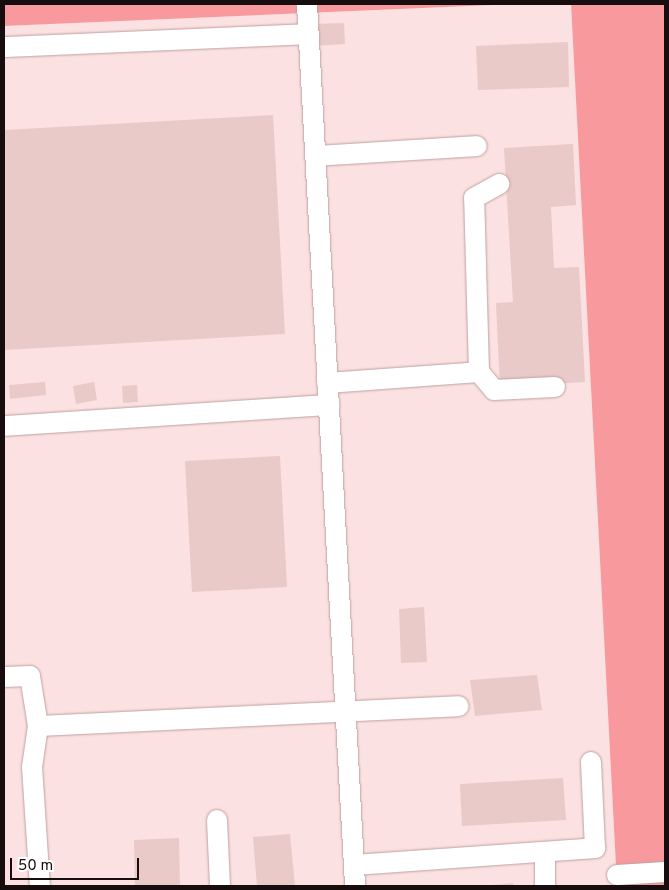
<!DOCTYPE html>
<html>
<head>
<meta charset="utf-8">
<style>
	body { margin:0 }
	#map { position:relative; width:669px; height:890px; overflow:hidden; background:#fef0f0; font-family:Overpass,sans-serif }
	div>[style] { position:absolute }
	.built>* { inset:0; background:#fbe1e1 }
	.forest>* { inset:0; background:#f89a9d }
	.building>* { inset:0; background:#eac9c9 }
	.roads { filter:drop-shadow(0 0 1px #c0a0a1) drop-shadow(0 0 1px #c0a0a1) }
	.minor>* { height:20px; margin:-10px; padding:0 10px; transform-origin:10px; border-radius:10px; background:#fff }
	span { translate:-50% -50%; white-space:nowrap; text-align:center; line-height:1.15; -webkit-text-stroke:4px #fff; paint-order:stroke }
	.frame { position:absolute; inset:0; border:5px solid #180d0e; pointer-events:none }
	.scale { position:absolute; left:10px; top:858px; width:129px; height:22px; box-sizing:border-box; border:2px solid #180d0e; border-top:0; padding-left:6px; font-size:15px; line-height:18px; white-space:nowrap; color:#180d0e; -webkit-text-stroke:4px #fff; paint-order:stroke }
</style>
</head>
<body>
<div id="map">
	<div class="built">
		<i style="clip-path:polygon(515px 4px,571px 4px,617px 886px,4px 886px,4px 26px)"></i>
	</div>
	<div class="forest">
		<i style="clip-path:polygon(4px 4px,515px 4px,4px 26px)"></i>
		<i style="clip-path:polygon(571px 4px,665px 4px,665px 886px,617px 886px)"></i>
	</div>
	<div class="building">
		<i style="clip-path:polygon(344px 23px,345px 44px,313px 46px,312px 24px)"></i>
		<i style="clip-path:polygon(568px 42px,569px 87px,478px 90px,476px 46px)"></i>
		<i style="clip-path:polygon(273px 115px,285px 334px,4px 350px,4px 130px)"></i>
		<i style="clip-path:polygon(573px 144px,576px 205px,551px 207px,554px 268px,579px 267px,585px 382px,500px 387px,496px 303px,513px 302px,504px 148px)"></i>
		<i style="clip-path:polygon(45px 382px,46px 395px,10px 399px,9px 385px)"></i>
		<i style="clip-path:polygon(94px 382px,97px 400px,76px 404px,73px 386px)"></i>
		<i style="clip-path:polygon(137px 385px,138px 402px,123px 403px,122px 386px)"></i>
		<i style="clip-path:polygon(280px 456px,287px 587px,192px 592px,185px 461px)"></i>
		<i style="clip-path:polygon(424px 607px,427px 662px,401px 663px,399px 609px)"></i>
		<i style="clip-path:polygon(537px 675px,542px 710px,475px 716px,470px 680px)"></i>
		<i style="clip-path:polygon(563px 778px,566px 820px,462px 826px,460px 784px)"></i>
		<i style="clip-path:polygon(290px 834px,295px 886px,257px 886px,253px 837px)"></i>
		<i style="clip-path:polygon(179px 838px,180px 886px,135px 886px,134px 840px)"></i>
		<i style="clip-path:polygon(513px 883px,513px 886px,492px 886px,492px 885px)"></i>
	</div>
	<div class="roads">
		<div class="minor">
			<i style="left:307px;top:4px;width:883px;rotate:86.88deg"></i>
			<i style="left:4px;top:47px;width:304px;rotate:-2.4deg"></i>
			<i style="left:315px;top:156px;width:162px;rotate:-3.5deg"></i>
			<i style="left:479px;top:372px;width:23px;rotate:50deg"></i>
			<i style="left:494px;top:390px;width:61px;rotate:-2.8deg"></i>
			<i style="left:327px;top:383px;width:152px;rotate:-4.1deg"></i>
			<i style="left:479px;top:372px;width:174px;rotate:-91.6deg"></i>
			<i style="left:474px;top:198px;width:29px;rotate:-29deg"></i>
			<i style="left:4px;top:426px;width:326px;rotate:-3.7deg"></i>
			<i style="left:4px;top:677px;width:26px;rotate:-2deg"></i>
			<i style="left:30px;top:676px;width:51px;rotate:80.9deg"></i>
			<i style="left:38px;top:726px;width:41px;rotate:98.3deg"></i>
			<i style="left:32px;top:767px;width:119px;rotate:86.2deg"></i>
			<i style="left:38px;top:726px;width:421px;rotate:-2.7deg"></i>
			<i style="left:217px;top:820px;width:66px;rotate:87.4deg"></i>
			<i style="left:545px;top:853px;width:33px;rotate:90deg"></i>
			<i style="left:354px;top:865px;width:242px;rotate:-4deg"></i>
			<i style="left:595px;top:848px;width:86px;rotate:-92.7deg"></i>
			<i style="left:617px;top:875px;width:48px;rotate:-3.6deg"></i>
		</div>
	</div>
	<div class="frame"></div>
	<div class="scale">50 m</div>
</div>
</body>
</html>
